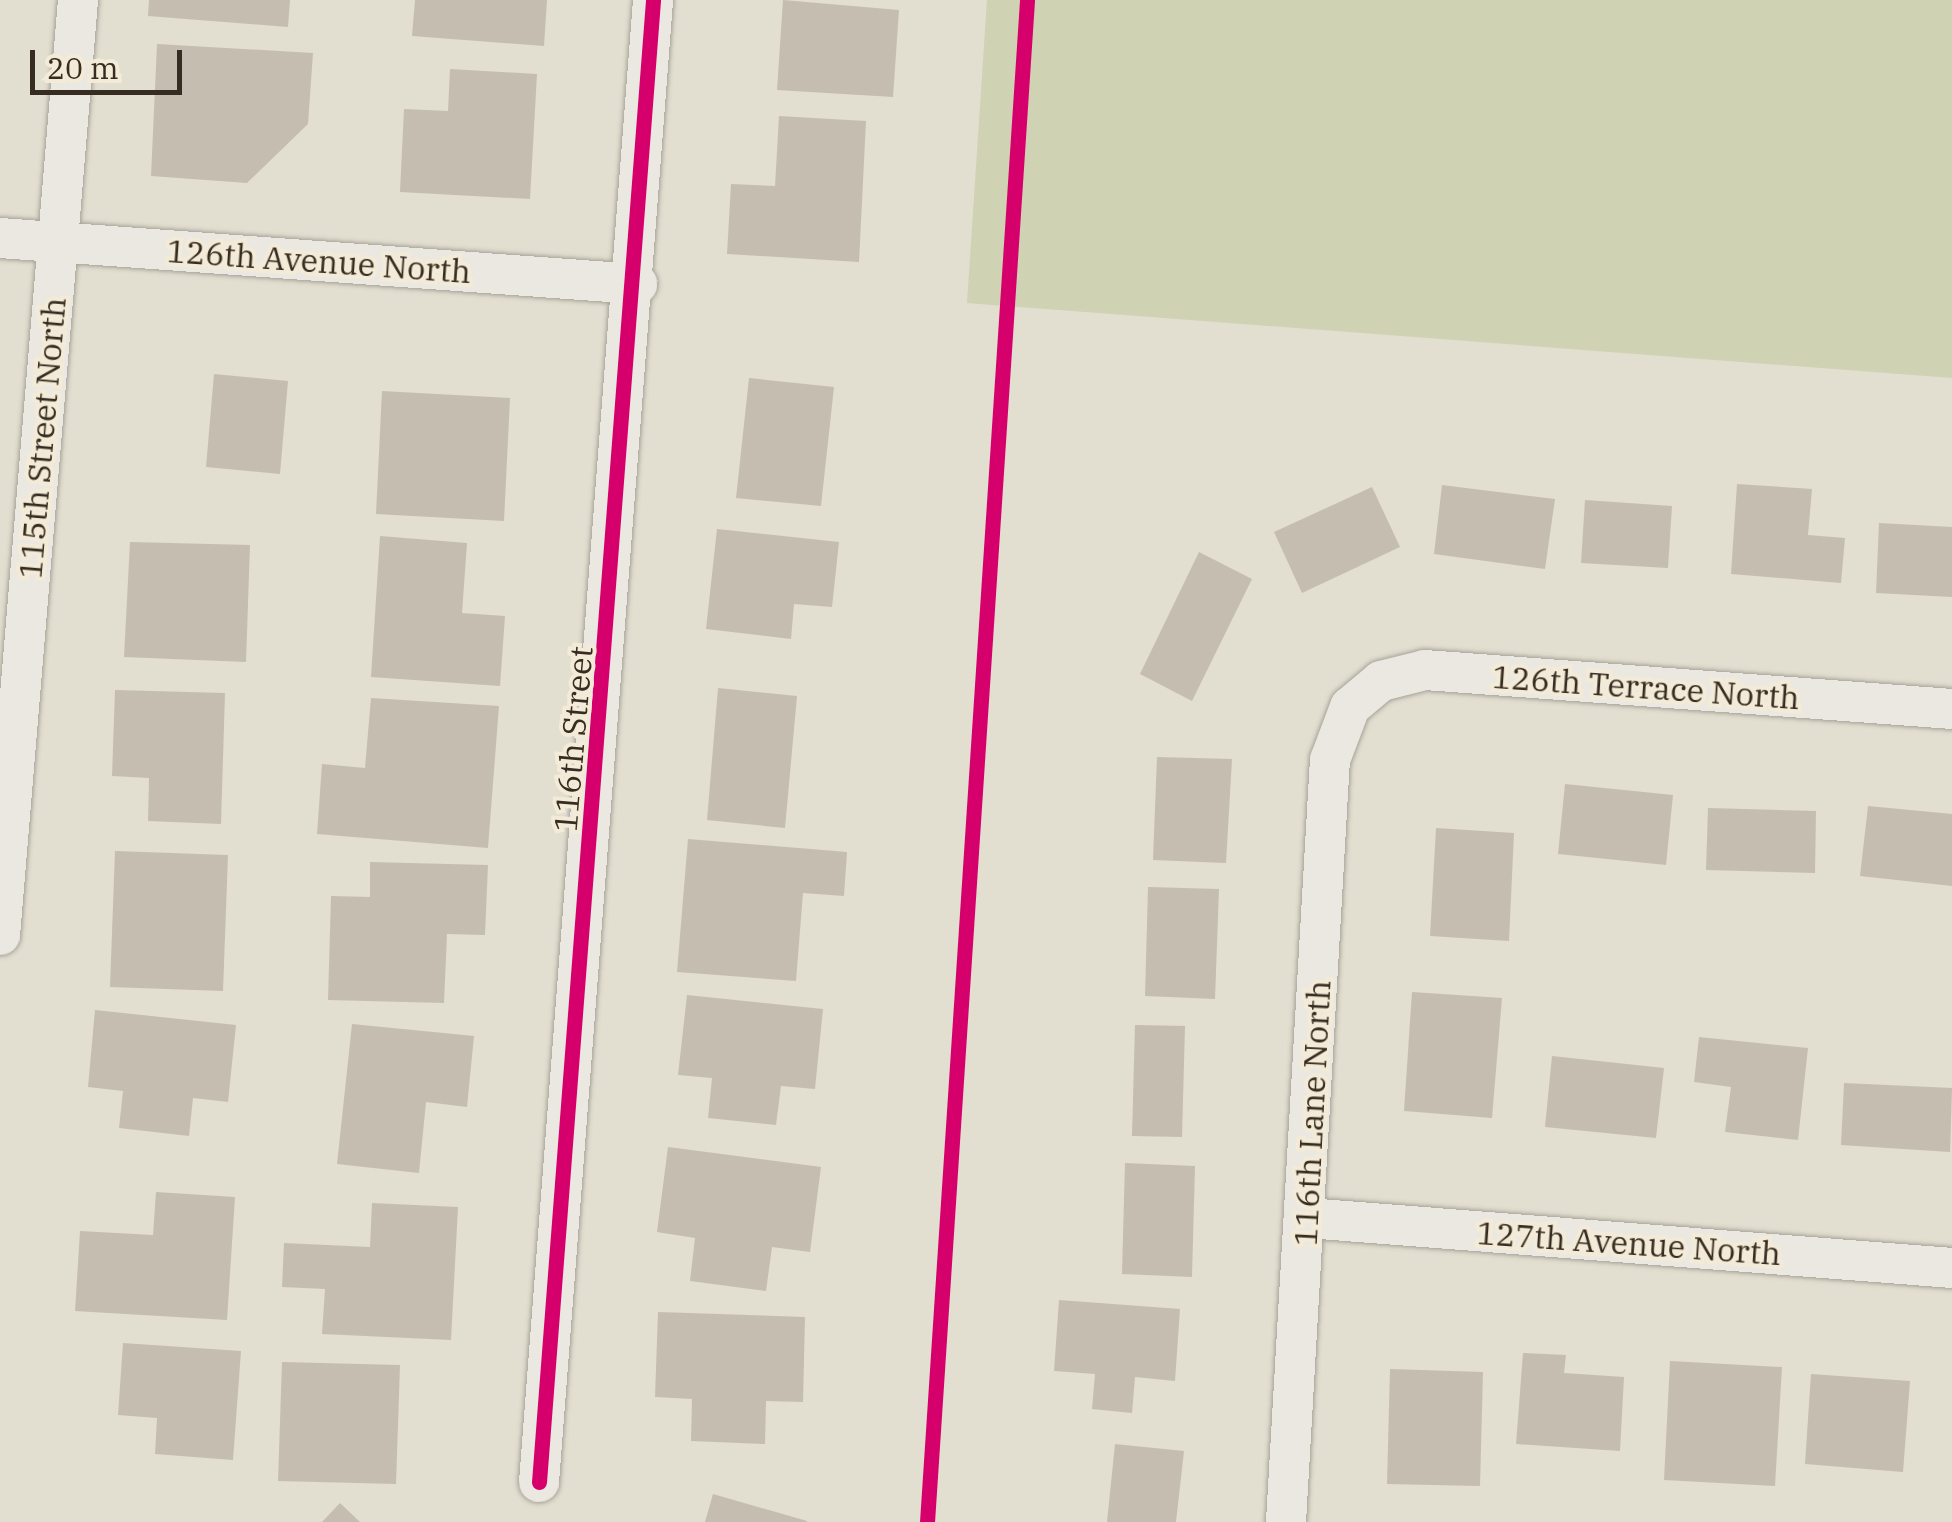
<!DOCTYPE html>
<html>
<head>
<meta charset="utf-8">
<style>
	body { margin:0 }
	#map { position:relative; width:1952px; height:1522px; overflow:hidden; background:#e2ded0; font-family:"IBM Plex Serif",serif }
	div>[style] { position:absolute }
	.green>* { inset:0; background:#d0d2b4 }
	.building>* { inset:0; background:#c6bdb1 }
	.roads { filter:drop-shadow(0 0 2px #a8a398) drop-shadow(0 0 2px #a8a398) }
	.street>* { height:40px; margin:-20px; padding:0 20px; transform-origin:20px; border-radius:20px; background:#ebe8e1 }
	.cycleway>* { height:15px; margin:-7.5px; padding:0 7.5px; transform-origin:7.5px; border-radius:7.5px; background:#d6006c }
	span { translate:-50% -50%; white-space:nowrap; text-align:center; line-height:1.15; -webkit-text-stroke:8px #f3ebd7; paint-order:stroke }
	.street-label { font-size:32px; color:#372c21 }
	.scale { position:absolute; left:30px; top:50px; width:152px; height:45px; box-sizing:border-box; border:5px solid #372c21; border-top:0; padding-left:12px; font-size:30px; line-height:35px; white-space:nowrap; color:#372c21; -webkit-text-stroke:8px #f3ebd7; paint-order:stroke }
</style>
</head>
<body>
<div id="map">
	<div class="green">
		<i style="clip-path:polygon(987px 0,1952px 0,1952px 378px,967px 303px)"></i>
	</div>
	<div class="building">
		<i style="clip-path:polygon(149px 0,290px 0,288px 27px,148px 16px)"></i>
		<i style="clip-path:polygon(415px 0,547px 0,544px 46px,412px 36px)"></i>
		<i style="clip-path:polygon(783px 0,899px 10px,893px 97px,777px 90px)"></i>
		<i style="clip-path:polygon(157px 44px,313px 53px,308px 124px,247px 183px,151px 176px)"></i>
		<i style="clip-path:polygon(450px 69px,537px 74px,530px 199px,400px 192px,404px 109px,448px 111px)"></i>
		<i style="clip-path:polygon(779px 116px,866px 121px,859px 262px,727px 254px,731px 184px,775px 186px)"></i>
		<i style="clip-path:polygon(214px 374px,288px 381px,280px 474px,206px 467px)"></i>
		<i style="clip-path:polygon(749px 378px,834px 387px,821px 506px,736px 498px)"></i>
		<i style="clip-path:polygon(382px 391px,510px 398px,504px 521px,376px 514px)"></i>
		<i style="clip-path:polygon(1737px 484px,1812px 489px,1808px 535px,1845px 538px,1841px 583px,1731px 574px)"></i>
		<i style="clip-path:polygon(1442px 485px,1555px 499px,1545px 569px,1434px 554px)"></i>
		<i style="clip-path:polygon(1372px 487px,1400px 547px,1302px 593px,1274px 532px)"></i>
		<i style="clip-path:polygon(1585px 500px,1672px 506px,1668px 568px,1581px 563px)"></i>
		<i style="clip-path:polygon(1879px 523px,1952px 527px,1952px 597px,1876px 593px)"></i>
		<i style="clip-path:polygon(717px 529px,839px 542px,832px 607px,794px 604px,791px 639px,706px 629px)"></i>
		<i style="clip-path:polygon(380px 536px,467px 543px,462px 613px,505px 616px,500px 686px,371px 677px)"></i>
		<i style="clip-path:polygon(130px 542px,250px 545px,246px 662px,124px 657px)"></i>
		<i style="clip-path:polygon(1199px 552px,1252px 579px,1192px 701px,1140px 674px)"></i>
		<i style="clip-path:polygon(718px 688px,797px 696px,785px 828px,707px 820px)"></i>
		<i style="clip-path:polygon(115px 690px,225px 693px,221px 824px,148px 821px,149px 778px,112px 776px)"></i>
		<i style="clip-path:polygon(371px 698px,499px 706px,488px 848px,317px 834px,322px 764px,365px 768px)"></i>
		<i style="clip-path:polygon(1157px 757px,1232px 759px,1226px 863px,1153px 860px)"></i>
		<i style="clip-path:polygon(1565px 784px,1673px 795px,1666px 865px,1558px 854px)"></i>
		<i style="clip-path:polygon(1868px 806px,1952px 814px,1952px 886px,1860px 876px)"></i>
		<i style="clip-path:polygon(1708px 808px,1816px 811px,1815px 873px,1706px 870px)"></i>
		<i style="clip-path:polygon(1436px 828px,1514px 833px,1509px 941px,1430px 936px)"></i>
		<i style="clip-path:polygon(688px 839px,847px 852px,844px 896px,803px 893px,796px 981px,677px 972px)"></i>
		<i style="clip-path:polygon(115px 851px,228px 855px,223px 991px,110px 987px)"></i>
		<i style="clip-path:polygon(370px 862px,488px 865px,485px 935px,447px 934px,444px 1003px,328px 1000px,331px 896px,370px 897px)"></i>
		<i style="clip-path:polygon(1148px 887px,1219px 889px,1215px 999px,1145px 996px)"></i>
		<i style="clip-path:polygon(1412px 992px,1502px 998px,1492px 1118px,1404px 1111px)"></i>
		<i style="clip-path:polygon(687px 995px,823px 1009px,815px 1089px,781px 1086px,776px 1125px,708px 1118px,712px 1078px,678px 1075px)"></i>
		<i style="clip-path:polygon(95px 1010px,236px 1025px,228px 1102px,193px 1098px,189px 1136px,119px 1128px,123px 1091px,88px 1087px)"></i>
		<i style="clip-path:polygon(352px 1024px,474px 1036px,467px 1107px,426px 1102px,419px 1173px,337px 1164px)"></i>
		<i style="clip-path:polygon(1135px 1025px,1185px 1026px,1182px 1137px,1132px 1136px)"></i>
		<i style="clip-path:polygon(1699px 1037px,1808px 1048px,1798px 1140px,1725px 1132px,1731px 1087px,1694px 1082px)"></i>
		<i style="clip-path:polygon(1552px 1056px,1664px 1068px,1656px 1138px,1545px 1127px)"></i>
		<i style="clip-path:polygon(1844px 1083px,1952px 1088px,1950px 1152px,1841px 1145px)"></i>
		<i style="clip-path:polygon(668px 1147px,821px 1167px,810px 1252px,772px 1247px,766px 1291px,690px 1281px,695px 1238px,657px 1232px)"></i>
		<i style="clip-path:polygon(1125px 1163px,1195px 1166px,1192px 1277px,1122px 1274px)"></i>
		<i style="clip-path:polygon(156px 1192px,235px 1197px,227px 1320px,75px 1311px,80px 1231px,153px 1235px)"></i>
		<i style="clip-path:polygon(372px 1203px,458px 1207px,451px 1340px,322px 1334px,325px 1289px,282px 1287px,284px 1243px,370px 1247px)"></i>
		<i style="clip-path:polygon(1059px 1300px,1180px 1309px,1175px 1381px,1135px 1377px,1132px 1413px,1092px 1409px,1095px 1374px,1054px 1371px)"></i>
		<i style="clip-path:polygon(658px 1312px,805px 1317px,803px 1402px,766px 1401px,765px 1444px,691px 1441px,692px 1399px,655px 1397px)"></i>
		<i style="clip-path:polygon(123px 1343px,241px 1351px,233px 1460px,155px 1454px,157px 1418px,118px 1415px)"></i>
		<i style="clip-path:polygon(1523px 1353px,1566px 1355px,1564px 1373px,1624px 1377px,1620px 1451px,1516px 1444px)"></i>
		<i style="clip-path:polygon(1670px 1361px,1782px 1367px,1775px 1486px,1664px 1480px)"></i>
		<i style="clip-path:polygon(282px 1362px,400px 1365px,396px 1484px,278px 1481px)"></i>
		<i style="clip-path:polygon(1390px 1369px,1483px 1372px,1480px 1486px,1387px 1484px)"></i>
		<i style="clip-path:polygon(1811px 1374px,1910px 1381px,1903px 1472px,1805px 1464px)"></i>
		<i style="clip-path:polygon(1115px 1444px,1184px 1451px,1176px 1522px,1107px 1522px)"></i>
		<i style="clip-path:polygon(713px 1494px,807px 1521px,807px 1522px,705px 1522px)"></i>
		<i style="clip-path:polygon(340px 1503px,360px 1522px,322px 1522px)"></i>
	</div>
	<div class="roads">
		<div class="street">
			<i style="left:0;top:238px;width:639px;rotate:4.13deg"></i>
			<i style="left:0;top:935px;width:938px;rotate:-85.23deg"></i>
			<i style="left:1307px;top:1218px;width:647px;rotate:4.43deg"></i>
			<i style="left:539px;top:1482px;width:1486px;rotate:-85.6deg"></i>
			<i style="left:1286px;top:1522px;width:763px;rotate:-86.7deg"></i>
			<i style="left:1330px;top:760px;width:57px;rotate:-69.3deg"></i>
			<i style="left:1350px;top:707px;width:40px;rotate:-40deg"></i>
			<i style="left:1381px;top:681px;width:45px;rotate:-14deg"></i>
			<i style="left:1425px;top:670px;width:528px;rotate:4.23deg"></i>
		</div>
	</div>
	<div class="cycleway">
		<i style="left:539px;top:1482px;width:1486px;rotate:-85.6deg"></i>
		<i style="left:927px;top:1522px;width:1525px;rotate:-86.24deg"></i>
	</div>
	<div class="street-label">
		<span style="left:319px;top:261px;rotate:4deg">126th Avenue North</span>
		<span style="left:42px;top:438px;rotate:-85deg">115th Street North</span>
		<span style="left:1646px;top:687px;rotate:4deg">126th Terrace North</span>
		<span style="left:573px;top:739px;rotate:-85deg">116th Street</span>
		<span style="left:1312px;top:1113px;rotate:-87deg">116th Lane North</span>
		<span style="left:1629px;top:1243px;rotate:4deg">127th Avenue North</span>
	</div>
	<div class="scale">20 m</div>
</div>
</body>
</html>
